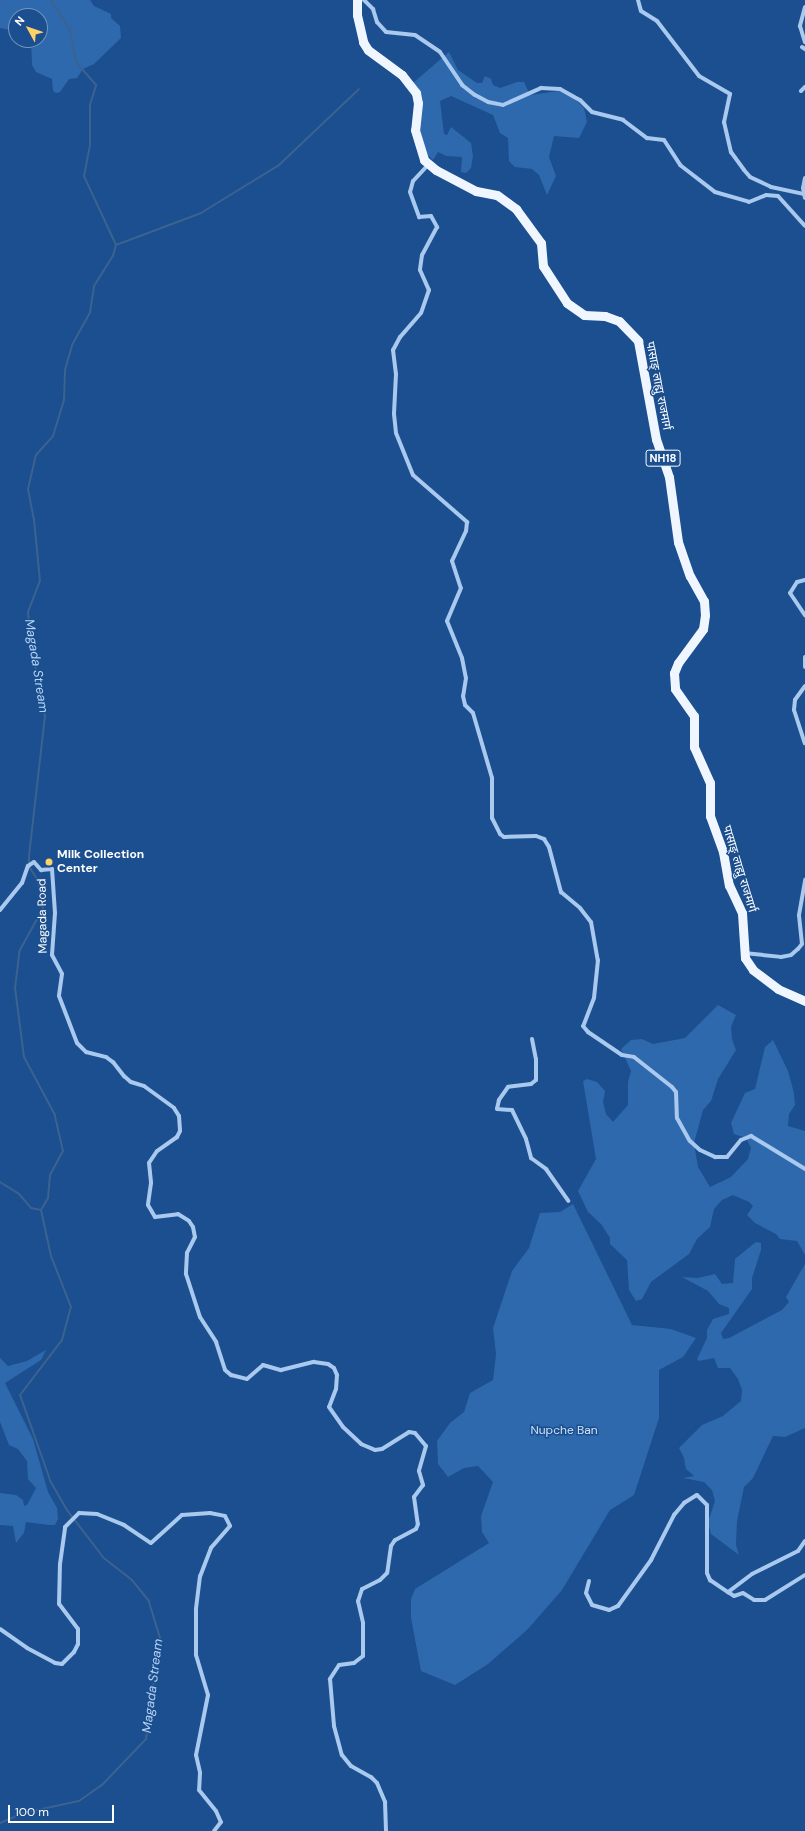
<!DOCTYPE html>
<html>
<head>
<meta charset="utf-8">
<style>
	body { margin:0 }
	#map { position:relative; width:805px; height:1831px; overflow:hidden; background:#1b4f8f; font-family:"DM Sans","Noto Sans Devanagari",sans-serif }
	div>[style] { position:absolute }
	.green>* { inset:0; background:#2e69ad }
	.stream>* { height:2px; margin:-1px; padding:0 1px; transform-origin:1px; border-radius:1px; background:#3c6290 }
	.minor>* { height:4px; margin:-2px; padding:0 2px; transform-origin:2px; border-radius:2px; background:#a9c9ee }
	.primary>* { height:9px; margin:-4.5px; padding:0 4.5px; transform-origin:4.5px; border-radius:4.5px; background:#f0f6ff }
	.dots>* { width:11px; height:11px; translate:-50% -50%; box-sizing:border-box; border:2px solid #1b4f8f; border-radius:50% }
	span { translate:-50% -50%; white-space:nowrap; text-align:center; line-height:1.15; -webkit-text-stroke:3px #1b4f8f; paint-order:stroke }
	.shield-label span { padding:1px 3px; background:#1b4f8f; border:1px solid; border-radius:3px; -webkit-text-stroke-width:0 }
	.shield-label { font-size:11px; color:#fff; font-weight:700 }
	.street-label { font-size:12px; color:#fff }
	.poi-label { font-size:12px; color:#fff; font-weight:700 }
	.left { translate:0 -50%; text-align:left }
	.park-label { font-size:12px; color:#cfe3fa }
	.water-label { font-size:13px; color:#b5d3f5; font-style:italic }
	.north { position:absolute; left:8px; top:8px; width:40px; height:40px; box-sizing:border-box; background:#1b4f8f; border:1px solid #7695bc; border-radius:50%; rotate:310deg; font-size:11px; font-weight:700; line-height:16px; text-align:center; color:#fff }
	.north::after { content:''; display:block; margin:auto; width:14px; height:18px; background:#ffd166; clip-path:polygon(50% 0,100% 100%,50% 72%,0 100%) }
	.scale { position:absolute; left:8px; top:1805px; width:106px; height:18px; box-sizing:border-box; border:2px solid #fff; border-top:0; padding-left:5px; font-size:12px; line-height:14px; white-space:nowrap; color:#fff; -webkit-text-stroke:3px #1b4f8f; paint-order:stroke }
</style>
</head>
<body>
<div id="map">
	<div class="green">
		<i style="clip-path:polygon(0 0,90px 0,94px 6px,111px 14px,111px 18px,120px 26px,121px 38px,94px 64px,83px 69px,77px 78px,69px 79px,60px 92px,56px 93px,53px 91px,52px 79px,36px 72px,32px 65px,31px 40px,40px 40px,40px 16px,16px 16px,16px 31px,0 28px)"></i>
		<i style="clip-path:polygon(449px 52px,458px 70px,477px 83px,482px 83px,485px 76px,491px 79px,493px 85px,500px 88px,517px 82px,524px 82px,530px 95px,559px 91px,575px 99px,584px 108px,587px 122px,579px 138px,554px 136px,549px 157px,556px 176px,547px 195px,539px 175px,532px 169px,515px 167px,509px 161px,508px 138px,500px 133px,493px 115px,451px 96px,440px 101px,444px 134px,447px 135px,451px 127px,471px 143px,473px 156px,471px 168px,466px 173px,461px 172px,462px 157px,446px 156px,438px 152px,433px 160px,424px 152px,413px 83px)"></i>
		<i style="clip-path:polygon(718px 1005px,736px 1015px,731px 1027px,732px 1039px,736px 1050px,718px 1079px,711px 1101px,703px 1110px,694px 1143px,698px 1167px,710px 1187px,731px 1177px,748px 1159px,751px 1148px,746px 1138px,734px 1134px,731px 1123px,745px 1093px,755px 1089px,765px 1047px,773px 1040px,788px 1071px,794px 1093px,795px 1105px,789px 1114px,788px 1126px,805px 1131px,805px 1255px,797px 1241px,780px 1239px,776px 1234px,755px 1223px,747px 1215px,753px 1206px,749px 1202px,733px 1195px,722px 1200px,714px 1209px,710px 1227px,697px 1239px,689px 1254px,651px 1282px,642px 1299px,636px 1301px,629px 1290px,627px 1260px,610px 1244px,610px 1238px,601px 1224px,588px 1212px,578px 1191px,596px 1159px,583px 1081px,587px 1079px,597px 1082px,605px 1091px,603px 1102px,606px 1114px,613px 1122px,628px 1105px,628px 1082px,631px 1071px,621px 1049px,631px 1040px,642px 1039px,653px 1044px,685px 1038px)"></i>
		<i style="clip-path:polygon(573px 1204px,632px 1325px,671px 1329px,696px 1338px,683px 1357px,659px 1370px,659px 1418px,634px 1495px,610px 1510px,562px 1590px,527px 1630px,488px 1664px,455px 1685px,421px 1671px,411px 1618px,411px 1599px,415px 1589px,489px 1543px,482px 1532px,481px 1516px,493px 1482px,478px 1466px,464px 1468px,448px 1477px,438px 1464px,437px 1441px,450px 1423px,464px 1412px,470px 1393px,493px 1380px,496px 1354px,493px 1328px,512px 1271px,529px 1248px,540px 1213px,560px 1212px)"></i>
		<i style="clip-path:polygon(756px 1242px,761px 1243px,761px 1250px,752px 1278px,752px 1289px,721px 1333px,723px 1339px,729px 1338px,782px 1310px,789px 1302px,786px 1297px,805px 1264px,805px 1428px,785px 1437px,773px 1436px,753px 1478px,744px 1487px,737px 1521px,736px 1545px,739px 1555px,711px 1534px,708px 1522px,715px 1501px,712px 1490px,704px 1482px,683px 1478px,694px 1476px,686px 1469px,684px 1458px,679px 1448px,702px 1425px,723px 1416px,741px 1401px,742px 1390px,738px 1379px,730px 1368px,718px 1368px,714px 1358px,699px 1361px,697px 1359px,707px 1338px,707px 1330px,713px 1319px,729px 1314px,729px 1308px,719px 1304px,708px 1291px,682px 1277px,698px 1278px,715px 1274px,722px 1284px,733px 1283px,735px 1259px)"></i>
		<i style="clip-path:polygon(46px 1350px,41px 1360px,5px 1383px,33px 1439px,48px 1492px,57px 1508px,58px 1519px,55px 1525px,49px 1525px,26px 1522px,24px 1533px,16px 1543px,13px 1526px,0 1525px,0 1493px,16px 1495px,23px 1500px,24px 1506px,27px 1505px,36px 1488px,28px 1479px,27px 1461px,18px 1449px,9px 1445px,0 1422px,0 1358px,8px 1366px,27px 1361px)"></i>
	</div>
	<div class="stream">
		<i style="left:116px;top:245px;width:91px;rotate:-20.6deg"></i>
		<i style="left:201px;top:213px;width:92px;rotate:-31.6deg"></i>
		<i style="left:279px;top:165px;width:110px;rotate:-43.5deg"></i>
		<i style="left:0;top:1182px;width:22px;rotate:32deg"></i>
		<i style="left:19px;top:1194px;width:18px;rotate:49deg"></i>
		<i style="left:31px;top:1208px;width:10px;rotate:11deg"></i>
		<i style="left:0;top:1823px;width:25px;rotate:-23deg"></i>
		<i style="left:23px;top:1813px;width:57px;rotate:-12.1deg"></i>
		<i style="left:79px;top:1801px;width:28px;rotate:-35deg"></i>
		<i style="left:102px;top:1785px;width:64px;rotate:-46.3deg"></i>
		<i style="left:146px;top:1739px;width:102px;rotate:-82.1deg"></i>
		<i style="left:160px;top:1638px;width:39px;rotate:-107deg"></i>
		<i style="left:149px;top:1601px;width:27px;rotate:-129deg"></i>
		<i style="left:132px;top:1580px;width:37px;rotate:-142deg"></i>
		<i style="left:103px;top:1557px;width:59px;rotate:-127.5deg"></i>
		<i style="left:67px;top:1510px;width:34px;rotate:-120deg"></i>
		<i style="left:50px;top:1480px;width:90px;rotate:-109.4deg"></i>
		<i style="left:20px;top:1395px;width:69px;rotate:-52.6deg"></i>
		<i style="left:62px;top:1340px;width:34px;rotate:-75deg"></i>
		<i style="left:71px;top:1307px;width:55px;rotate:-111.4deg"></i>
		<i style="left:51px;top:1256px;width:47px;rotate:-102.3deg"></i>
		<i style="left:41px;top:1210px;width:14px;rotate:-60deg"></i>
		<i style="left:48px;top:1198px;width:23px;rotate:-85deg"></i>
		<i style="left:50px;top:1175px;width:27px;rotate:-62deg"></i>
		<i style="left:63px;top:1151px;width:37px;rotate:-103deg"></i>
		<i style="left:55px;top:1115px;width:66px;rotate:-118.1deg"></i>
		<i style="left:24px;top:1057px;width:70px;rotate:-97.4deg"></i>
		<i style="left:15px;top:988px;width:38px;rotate:-83deg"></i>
		<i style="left:20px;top:950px;width:48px;rotate:-61.3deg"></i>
		<i style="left:43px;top:908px;width:27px;rotate:-100deg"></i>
		<i style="left:38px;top:881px;width:17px;rotate:-121deg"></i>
		<i style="left:29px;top:866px;width:10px;rotate:-90deg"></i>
		<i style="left:29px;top:856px;width:141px;rotate:-83.5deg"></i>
		<i style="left:45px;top:716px;width:66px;rotate:-101.3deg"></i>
		<i style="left:32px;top:651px;width:39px;rotate:-96deg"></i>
		<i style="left:28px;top:612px;width:33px;rotate:-69deg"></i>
		<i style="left:40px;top:581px;width:61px;rotate:-95.6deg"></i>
		<i style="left:34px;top:520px;width:32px;rotate:-101deg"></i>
		<i style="left:28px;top:489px;width:35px;rotate:-77deg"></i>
		<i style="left:36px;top:455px;width:25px;rotate:-48deg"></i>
		<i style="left:53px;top:436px;width:39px;rotate:-73deg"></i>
		<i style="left:64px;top:399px;width:29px;rotate:-88deg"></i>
		<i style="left:65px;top:370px;width:26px;rotate:-74deg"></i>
		<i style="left:72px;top:345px;width:38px;rotate:-61deg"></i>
		<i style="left:90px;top:312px;width:26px;rotate:-81deg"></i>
		<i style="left:94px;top:286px;width:36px;rotate:-58deg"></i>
		<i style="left:113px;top:256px;width:11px;rotate:-75deg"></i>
		<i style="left:116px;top:245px;width:76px;rotate:-114.9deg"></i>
		<i style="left:84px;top:176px;width:33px;rotate:-79deg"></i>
		<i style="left:90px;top:144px;width:39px;rotate:-90deg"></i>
		<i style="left:90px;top:105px;width:21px;rotate:-73deg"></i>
		<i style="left:96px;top:85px;width:30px;rotate:-131deg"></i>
		<i style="left:76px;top:62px;width:33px;rotate:-101deg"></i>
		<i style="left:70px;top:30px;width:36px;rotate:-122deg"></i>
	</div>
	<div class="minor">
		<i style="left:364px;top:0;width:13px;rotate:45deg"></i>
		<i style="left:373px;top:9px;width:14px;rotate:73deg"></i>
		<i style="left:377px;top:22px;width:13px;rotate:48deg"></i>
		<i style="left:386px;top:32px;width:29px;rotate:6deg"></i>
		<i style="left:415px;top:35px;width:30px;rotate:34deg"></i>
		<i style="left:440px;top:52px;width:40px;rotate:56deg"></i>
		<i style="left:462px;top:85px;width:16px;rotate:38deg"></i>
		<i style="left:475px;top:95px;width:15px;rotate:28deg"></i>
		<i style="left:488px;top:102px;width:15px;rotate:11deg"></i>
		<i style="left:503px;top:105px;width:42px;rotate:-24.1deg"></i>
		<i style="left:541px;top:88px;width:19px;rotate:3deg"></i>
		<i style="left:560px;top:89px;width:23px;rotate:29deg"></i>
		<i style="left:580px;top:100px;width:17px;rotate:45deg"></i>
		<i style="left:592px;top:112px;width:32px;rotate:14deg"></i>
		<i style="left:623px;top:120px;width:30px;rotate:37deg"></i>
		<i style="left:647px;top:138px;width:17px;rotate:7deg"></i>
		<i style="left:664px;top:140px;width:30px;rotate:57deg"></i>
		<i style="left:680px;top:165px;width:44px;rotate:37.6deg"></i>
		<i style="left:715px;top:192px;width:35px;rotate:16deg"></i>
		<i style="left:749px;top:202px;width:18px;rotate:-22deg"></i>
		<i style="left:766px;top:195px;width:12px;rotate:5deg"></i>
		<i style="left:778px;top:196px;width:40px;rotate:48deg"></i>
		<i style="left:638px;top:0;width:11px;rotate:75deg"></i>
		<i style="left:641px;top:11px;width:19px;rotate:32deg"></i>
		<i style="left:657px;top:21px;width:69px;rotate:52.6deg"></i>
		<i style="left:699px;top:76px;width:36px;rotate:30deg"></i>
		<i style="left:730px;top:94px;width:29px;rotate:102deg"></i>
		<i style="left:724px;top:122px;width:31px;rotate:77deg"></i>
		<i style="left:731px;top:152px;width:22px;rotate:54deg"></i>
		<i style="left:744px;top:170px;width:9px;rotate:49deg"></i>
		<i style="left:750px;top:177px;width:23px;rotate:25deg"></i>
		<i style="left:771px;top:187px;width:33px;rotate:12deg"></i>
		<i style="left:805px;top:7px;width:20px;rotate:105deg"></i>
		<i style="left:800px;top:26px;width:17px;rotate:73deg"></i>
		<i style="left:802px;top:47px;width:4px;rotate:34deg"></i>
		<i style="left:801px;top:91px;width:6px;rotate:-45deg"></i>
		<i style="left:428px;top:165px;width:22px;rotate:133deg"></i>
		<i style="left:413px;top:181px;width:11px;rotate:105deg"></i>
		<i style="left:410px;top:192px;width:27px;rotate:70deg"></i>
		<i style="left:419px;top:217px;width:12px;rotate:-5deg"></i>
		<i style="left:431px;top:216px;width:13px;rotate:61deg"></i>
		<i style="left:437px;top:227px;width:32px;rotate:118deg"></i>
		<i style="left:422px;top:255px;width:15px;rotate:98deg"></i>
		<i style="left:420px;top:270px;width:22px;rotate:66deg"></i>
		<i style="left:429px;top:290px;width:24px;rotate:109deg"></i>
		<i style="left:421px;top:313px;width:32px;rotate:131deg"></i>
		<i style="left:400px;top:337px;width:15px;rotate:118deg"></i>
		<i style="left:393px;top:350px;width:24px;rotate:83deg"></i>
		<i style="left:396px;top:374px;width:40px;rotate:92.9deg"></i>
		<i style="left:394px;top:414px;width:19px;rotate:84deg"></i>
		<i style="left:396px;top:433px;width:45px;rotate:68deg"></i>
		<i style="left:413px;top:475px;width:72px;rotate:41deg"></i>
		<i style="left:467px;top:522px;width:9px;rotate:96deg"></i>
		<i style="left:466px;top:531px;width:33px;rotate:115deg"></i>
		<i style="left:452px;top:561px;width:28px;rotate:72deg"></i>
		<i style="left:461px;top:588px;width:36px;rotate:113deg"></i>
		<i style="left:447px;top:621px;width:40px;rotate:68deg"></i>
		<i style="left:462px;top:658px;width:20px;rotate:79deg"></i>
		<i style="left:466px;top:678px;width:18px;rotate:99deg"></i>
		<i style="left:463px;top:696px;width:9px;rotate:77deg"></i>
		<i style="left:465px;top:705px;width:11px;rotate:45deg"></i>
		<i style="left:473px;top:713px;width:68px;rotate:73.7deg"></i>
		<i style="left:492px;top:778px;width:40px;rotate:90deg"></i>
		<i style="left:492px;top:818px;width:18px;rotate:63deg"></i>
		<i style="left:500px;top:834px;width:5px;rotate:37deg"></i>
		<i style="left:504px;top:837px;width:32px;rotate:-2deg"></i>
		<i style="left:536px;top:836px;width:9px;rotate:21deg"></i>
		<i style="left:544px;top:839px;width:9px;rotate:58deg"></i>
		<i style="left:549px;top:847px;width:47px;rotate:75.1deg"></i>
		<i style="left:561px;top:892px;width:25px;rotate:40deg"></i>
		<i style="left:580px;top:908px;width:18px;rotate:52deg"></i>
		<i style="left:591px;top:922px;width:39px;rotate:80deg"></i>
		<i style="left:598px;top:960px;width:38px;rotate:96deg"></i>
		<i style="left:594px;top:998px;width:30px;rotate:111deg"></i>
		<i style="left:583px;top:1026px;width:8px;rotate:50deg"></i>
		<i style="left:588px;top:1032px;width:41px;rotate:34.1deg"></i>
		<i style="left:622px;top:1055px;width:12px;rotate:9deg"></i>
		<i style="left:634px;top:1057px;width:48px;rotate:38.3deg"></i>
		<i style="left:672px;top:1087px;width:6px;rotate:51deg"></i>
		<i style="left:676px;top:1092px;width:26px;rotate:88deg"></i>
		<i style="left:677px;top:1118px;width:26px;rotate:61deg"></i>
		<i style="left:690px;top:1141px;width:13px;rotate:42deg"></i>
		<i style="left:700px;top:1150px;width:17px;rotate:25deg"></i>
		<i style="left:715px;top:1157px;width:12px"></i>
		<i style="left:727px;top:1157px;width:22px;rotate:-51deg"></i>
		<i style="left:741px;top:1140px;width:11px;rotate:-22deg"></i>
		<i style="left:751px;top:1136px;width:63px;rotate:31.4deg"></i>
		<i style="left:805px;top:178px;width:10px;rotate:101deg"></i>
		<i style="left:803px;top:188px;width:10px;rotate:79deg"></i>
		<i style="left:805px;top:580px;width:8px;rotate:166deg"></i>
		<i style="left:797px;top:582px;width:13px;rotate:122deg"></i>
		<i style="left:790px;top:593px;width:27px;rotate:56deg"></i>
		<i style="left:805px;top:657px;width:10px;rotate:90deg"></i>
		<i style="left:805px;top:686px;width:17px;rotate:126deg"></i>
		<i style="left:795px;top:700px;width:10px;rotate:96deg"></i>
		<i style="left:794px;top:710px;width:35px;rotate:72deg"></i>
		<i style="left:0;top:910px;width:35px;rotate:-51deg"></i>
		<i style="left:22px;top:883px;width:18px;rotate:-71deg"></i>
		<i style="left:28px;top:866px;width:7px;rotate:-34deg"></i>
		<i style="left:34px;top:862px;width:11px;rotate:49deg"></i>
		<i style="left:41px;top:870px;width:11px;rotate:-5deg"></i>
		<i style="left:52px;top:869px;width:44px;rotate:86.1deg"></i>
		<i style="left:55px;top:913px;width:42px;rotate:94.1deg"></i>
		<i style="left:52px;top:955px;width:21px;rotate:62deg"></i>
		<i style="left:62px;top:974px;width:22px;rotate:98deg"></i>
		<i style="left:59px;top:996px;width:50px;rotate:69deg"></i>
		<i style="left:77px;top:1043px;width:13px;rotate:45deg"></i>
		<i style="left:86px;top:1052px;width:21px;rotate:14deg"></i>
		<i style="left:106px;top:1057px;width:9px;rotate:36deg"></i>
		<i style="left:113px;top:1062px;width:18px;rotate:52deg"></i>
		<i style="left:124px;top:1076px;width:9px;rotate:41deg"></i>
		<i style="left:131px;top:1082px;width:14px;rotate:17deg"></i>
		<i style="left:144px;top:1086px;width:37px;rotate:36deg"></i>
		<i style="left:174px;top:1108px;width:9px;rotate:58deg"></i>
		<i style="left:179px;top:1116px;width:15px;rotate:86deg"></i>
		<i style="left:180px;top:1131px;width:7px;rotate:117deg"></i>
		<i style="left:177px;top:1137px;width:24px;rotate:145deg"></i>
		<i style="left:157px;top:1151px;width:14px;rotate:124deg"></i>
		<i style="left:149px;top:1163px;width:20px;rotate:84deg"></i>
		<i style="left:151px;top:1183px;width:22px;rotate:98deg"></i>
		<i style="left:148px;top:1205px;width:14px;rotate:60deg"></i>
		<i style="left:155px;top:1217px;width:23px;rotate:-7deg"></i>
		<i style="left:178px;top:1214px;width:13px;rotate:32deg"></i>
		<i style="left:189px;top:1221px;width:7px;rotate:56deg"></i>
		<i style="left:193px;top:1227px;width:10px;rotate:79deg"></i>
		<i style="left:195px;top:1237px;width:18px;rotate:117deg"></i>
		<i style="left:187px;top:1253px;width:21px;rotate:93deg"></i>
		<i style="left:186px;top:1274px;width:45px;rotate:72deg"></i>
		<i style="left:200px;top:1317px;width:30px;rotate:57deg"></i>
		<i style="left:216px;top:1342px;width:29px;rotate:72deg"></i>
		<i style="left:225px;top:1370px;width:8px;rotate:40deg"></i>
		<i style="left:231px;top:1375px;width:16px;rotate:14deg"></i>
		<i style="left:247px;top:1379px;width:21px;rotate:-41deg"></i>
		<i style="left:263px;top:1365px;width:19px;rotate:16deg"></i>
		<i style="left:281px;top:1370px;width:34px;rotate:-14deg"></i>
		<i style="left:314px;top:1362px;width:14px;rotate:8deg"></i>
		<i style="left:328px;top:1364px;width:7px;rotate:34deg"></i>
		<i style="left:334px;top:1368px;width:8px;rotate:67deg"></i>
		<i style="left:337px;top:1375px;width:14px;rotate:94deg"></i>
		<i style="left:336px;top:1389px;width:19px;rotate:111deg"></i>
		<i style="left:329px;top:1407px;width:24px;rotate:55deg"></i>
		<i style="left:343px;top:1427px;width:25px;rotate:43deg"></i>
		<i style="left:361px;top:1444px;width:15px;rotate:23deg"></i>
		<i style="left:375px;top:1450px;width:7px;rotate:-8deg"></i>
		<i style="left:382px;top:1449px;width:32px;rotate:-32deg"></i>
		<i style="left:409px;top:1432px;width:6px;rotate:9deg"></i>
		<i style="left:415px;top:1433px;width:17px;rotate:50deg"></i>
		<i style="left:426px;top:1446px;width:26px;rotate:106deg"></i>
		<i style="left:419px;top:1471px;width:15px;rotate:74deg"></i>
		<i style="left:423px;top:1485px;width:15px;rotate:127deg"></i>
		<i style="left:414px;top:1497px;width:27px;rotate:82deg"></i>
		<i style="left:418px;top:1524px;width:5px;rotate:112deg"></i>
		<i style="left:416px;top:1529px;width:24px;rotate:152deg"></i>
		<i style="left:395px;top:1540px;width:7px;rotate:124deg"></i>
		<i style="left:391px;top:1546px;width:27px;rotate:98deg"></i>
		<i style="left:387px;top:1573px;width:10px;rotate:135deg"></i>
		<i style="left:380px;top:1580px;width:20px;rotate:153deg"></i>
		<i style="left:362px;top:1589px;width:13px;rotate:108deg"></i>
		<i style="left:358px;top:1601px;width:23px;rotate:77deg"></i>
		<i style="left:363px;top:1623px;width:33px;rotate:90deg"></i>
		<i style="left:363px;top:1656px;width:11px;rotate:142deg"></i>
		<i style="left:354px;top:1663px;width:15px;rotate:172deg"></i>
		<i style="left:339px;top:1665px;width:17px;rotate:123deg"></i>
		<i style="left:330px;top:1679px;width:47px;rotate:85.1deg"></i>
		<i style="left:334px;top:1726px;width:30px;rotate:75deg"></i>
		<i style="left:342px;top:1755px;width:14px;rotate:51deg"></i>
		<i style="left:351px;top:1766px;width:23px;rotate:29deg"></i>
		<i style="left:371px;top:1777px;width:8px;rotate:45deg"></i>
		<i style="left:377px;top:1783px;width:21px;rotate:67deg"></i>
		<i style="left:385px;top:1802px;width:29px;rotate:88deg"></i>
		<i style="left:744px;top:953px;width:37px;rotate:6deg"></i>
		<i style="left:781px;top:957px;width:10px;rotate:-11deg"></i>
		<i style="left:791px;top:955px;width:9px;rotate:-41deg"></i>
		<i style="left:798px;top:949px;width:6px;rotate:-51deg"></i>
		<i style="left:802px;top:944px;width:29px;rotate:-96deg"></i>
		<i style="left:799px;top:915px;width:36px;rotate:-80deg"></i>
		<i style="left:532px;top:1039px;width:20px;rotate:79deg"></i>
		<i style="left:536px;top:1059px;width:21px;rotate:90deg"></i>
		<i style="left:536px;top:1080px;width:6px;rotate:141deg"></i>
		<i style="left:531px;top:1084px;width:23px;rotate:173deg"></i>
		<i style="left:508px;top:1087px;width:16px;rotate:125deg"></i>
		<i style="left:499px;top:1100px;width:9px;rotate:103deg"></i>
		<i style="left:497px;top:1109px;width:15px;rotate:4deg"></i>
		<i style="left:512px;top:1110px;width:32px;rotate:64deg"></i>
		<i style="left:526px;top:1139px;width:20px;rotate:75deg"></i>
		<i style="left:531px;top:1158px;width:19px;rotate:36deg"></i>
		<i style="left:546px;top:1169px;width:39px;rotate:55deg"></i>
		<i style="left:805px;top:1541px;width:12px;rotate:125deg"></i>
		<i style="left:798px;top:1551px;width:51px;rotate:153.4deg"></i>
		<i style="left:752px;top:1574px;width:30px;rotate:143deg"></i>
		<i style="left:728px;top:1592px;width:7px;rotate:34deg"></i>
		<i style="left:734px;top:1596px;width:9px;rotate:-18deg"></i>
		<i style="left:743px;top:1593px;width:13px;rotate:32deg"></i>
		<i style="left:754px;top:1600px;width:11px"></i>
		<i style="left:765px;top:1600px;width:47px;rotate:-32deg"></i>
		<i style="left:589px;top:1581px;width:12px;rotate:104deg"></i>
		<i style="left:586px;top:1593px;width:13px;rotate:63deg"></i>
		<i style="left:592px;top:1605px;width:18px;rotate:16deg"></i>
		<i style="left:609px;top:1610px;width:10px;rotate:-24deg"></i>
		<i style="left:618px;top:1606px;width:57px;rotate:-54.3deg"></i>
		<i style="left:651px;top:1560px;width:51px;rotate:-62.9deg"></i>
		<i style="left:674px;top:1515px;width:16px;rotate:-50deg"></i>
		<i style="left:684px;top:1503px;width:15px;rotate:-32deg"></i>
		<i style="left:697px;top:1495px;width:14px;rotate:45deg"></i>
		<i style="left:707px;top:1505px;width:68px;rotate:90deg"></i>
		<i style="left:707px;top:1573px;width:8px;rotate:67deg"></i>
		<i style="left:710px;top:1580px;width:22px;rotate:34deg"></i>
		<i style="left:0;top:1629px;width:33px;rotate:35deg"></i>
		<i style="left:27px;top:1648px;width:32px;rotate:28deg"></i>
		<i style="left:55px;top:1663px;width:7px;rotate:8deg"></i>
		<i style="left:62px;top:1664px;width:17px;rotate:-45deg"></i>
		<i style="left:74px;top:1652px;width:9px;rotate:-63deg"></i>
		<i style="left:78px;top:1644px;width:15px;rotate:-90deg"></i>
		<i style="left:78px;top:1629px;width:31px;rotate:-127deg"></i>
		<i style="left:59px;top:1604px;width:40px;rotate:-88.6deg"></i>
		<i style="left:60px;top:1564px;width:37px;rotate:-82deg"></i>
		<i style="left:65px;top:1527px;width:20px;rotate:-45deg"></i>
		<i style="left:79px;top:1513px;width:18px;rotate:3deg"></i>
		<i style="left:97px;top:1514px;width:29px;rotate:22deg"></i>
		<i style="left:124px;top:1525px;width:32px;rotate:34deg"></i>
		<i style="left:151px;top:1543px;width:42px;rotate:-42.1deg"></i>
		<i style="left:182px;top:1515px;width:28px;rotate:-4deg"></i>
		<i style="left:210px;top:1513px;width:15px;rotate:11deg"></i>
		<i style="left:225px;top:1516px;width:11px;rotate:63deg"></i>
		<i style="left:230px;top:1526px;width:29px;rotate:131deg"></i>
		<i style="left:211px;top:1548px;width:30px;rotate:111deg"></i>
		<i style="left:200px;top:1576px;width:34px;rotate:97deg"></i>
		<i style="left:196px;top:1610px;width:45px;rotate:90deg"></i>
		<i style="left:196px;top:1655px;width:42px;rotate:73.3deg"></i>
		<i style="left:208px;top:1695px;width:61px;rotate:101.3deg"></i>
		<i style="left:196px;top:1755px;width:18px;rotate:77deg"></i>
		<i style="left:200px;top:1773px;width:17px;rotate:93deg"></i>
		<i style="left:199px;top:1790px;width:27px;rotate:51deg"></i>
		<i style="left:216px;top:1811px;width:12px;rotate:66deg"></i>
		<i style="left:221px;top:1822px;width:11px;rotate:128deg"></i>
	</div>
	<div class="primary">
		<i style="left:357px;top:0;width:15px;rotate:90deg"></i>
		<i style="left:357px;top:15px;width:28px;rotate:77deg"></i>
		<i style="left:363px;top:42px;width:9px;rotate:58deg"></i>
		<i style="left:368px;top:50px;width:42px;rotate:36.3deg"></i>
		<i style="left:402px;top:75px;width:23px;rotate:52deg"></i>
		<i style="left:416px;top:93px;width:10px;rotate:79deg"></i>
		<i style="left:418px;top:103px;width:27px;rotate:96deg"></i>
		<i style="left:415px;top:130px;width:31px;rotate:73deg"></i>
		<i style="left:424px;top:160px;width:16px;rotate:40deg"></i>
		<i style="left:436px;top:170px;width:45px;rotate:27.7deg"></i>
		<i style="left:476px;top:191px;width:21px;rotate:11deg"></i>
		<i style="left:497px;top:195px;width:24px;rotate:36deg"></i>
		<i style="left:516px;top:209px;width:42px;rotate:53.7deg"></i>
		<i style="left:541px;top:243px;width:23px;rotate:85deg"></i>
		<i style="left:543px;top:266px;width:44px;rotate:57deg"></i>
		<i style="left:567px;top:303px;width:21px;rotate:35deg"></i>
		<i style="left:584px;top:315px;width:21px;rotate:3deg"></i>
		<i style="left:605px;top:316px;width:15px;rotate:20deg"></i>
		<i style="left:619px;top:321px;width:28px;rotate:46deg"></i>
		<i style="left:638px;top:341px;width:100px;rotate:79.6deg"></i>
		<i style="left:656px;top:439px;width:40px;rotate:71.1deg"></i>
		<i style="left:669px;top:477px;width:66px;rotate:82.1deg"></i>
		<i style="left:678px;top:542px;width:36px;rotate:71deg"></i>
		<i style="left:690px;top:576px;width:29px;rotate:61deg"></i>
		<i style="left:704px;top:601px;width:14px;rotate:86deg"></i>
		<i style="left:705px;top:615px;width:14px;rotate:98deg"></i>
		<i style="left:703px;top:629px;width:42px;rotate:126.3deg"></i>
		<i style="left:678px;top:663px;width:11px;rotate:112deg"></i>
		<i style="left:674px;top:673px;width:16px;rotate:86deg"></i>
		<i style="left:675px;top:689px;width:33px;rotate:55deg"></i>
		<i style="left:694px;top:716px;width:31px;rotate:90deg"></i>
		<i style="left:694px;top:747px;width:39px;rotate:66deg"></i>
		<i style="left:710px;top:783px;width:33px;rotate:90deg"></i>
		<i style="left:710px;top:816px;width:38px;rotate:70deg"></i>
		<i style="left:723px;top:852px;width:34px;rotate:80deg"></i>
		<i style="left:729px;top:885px;width:31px;rotate:65deg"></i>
		<i style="left:742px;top:913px;width:45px;rotate:86.2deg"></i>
		<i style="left:745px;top:958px;width:14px;rotate:56deg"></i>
		<i style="left:753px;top:970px;width:31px;rotate:37deg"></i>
		<i style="left:778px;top:989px;width:30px;rotate:24deg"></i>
	</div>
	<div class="dots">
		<i style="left:49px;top:862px;background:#ffd166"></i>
	</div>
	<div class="shield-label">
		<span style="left:663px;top:458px">NH18</span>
	</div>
	<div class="street-label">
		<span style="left:658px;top:386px;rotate:79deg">पासाङ् लाह्मु राजमार्ग</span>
		<span style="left:739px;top:869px;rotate:73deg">पासाङ् लाह्मु राजमार्ग</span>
		<span style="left:43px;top:916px;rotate:-91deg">Magada Road</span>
	</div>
	<div class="poi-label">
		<span class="left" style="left:57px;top:862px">Milk Collection<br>Center</span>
	</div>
	<div class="park-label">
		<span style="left:564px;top:1431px">Nupche Ban</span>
	</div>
	<div class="water-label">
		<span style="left:36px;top:666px;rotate:81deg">Magada Stream</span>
		<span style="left:153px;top:1686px;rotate:-83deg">Magada Stream</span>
	</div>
	<div class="north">N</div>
	<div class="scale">100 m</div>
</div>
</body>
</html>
